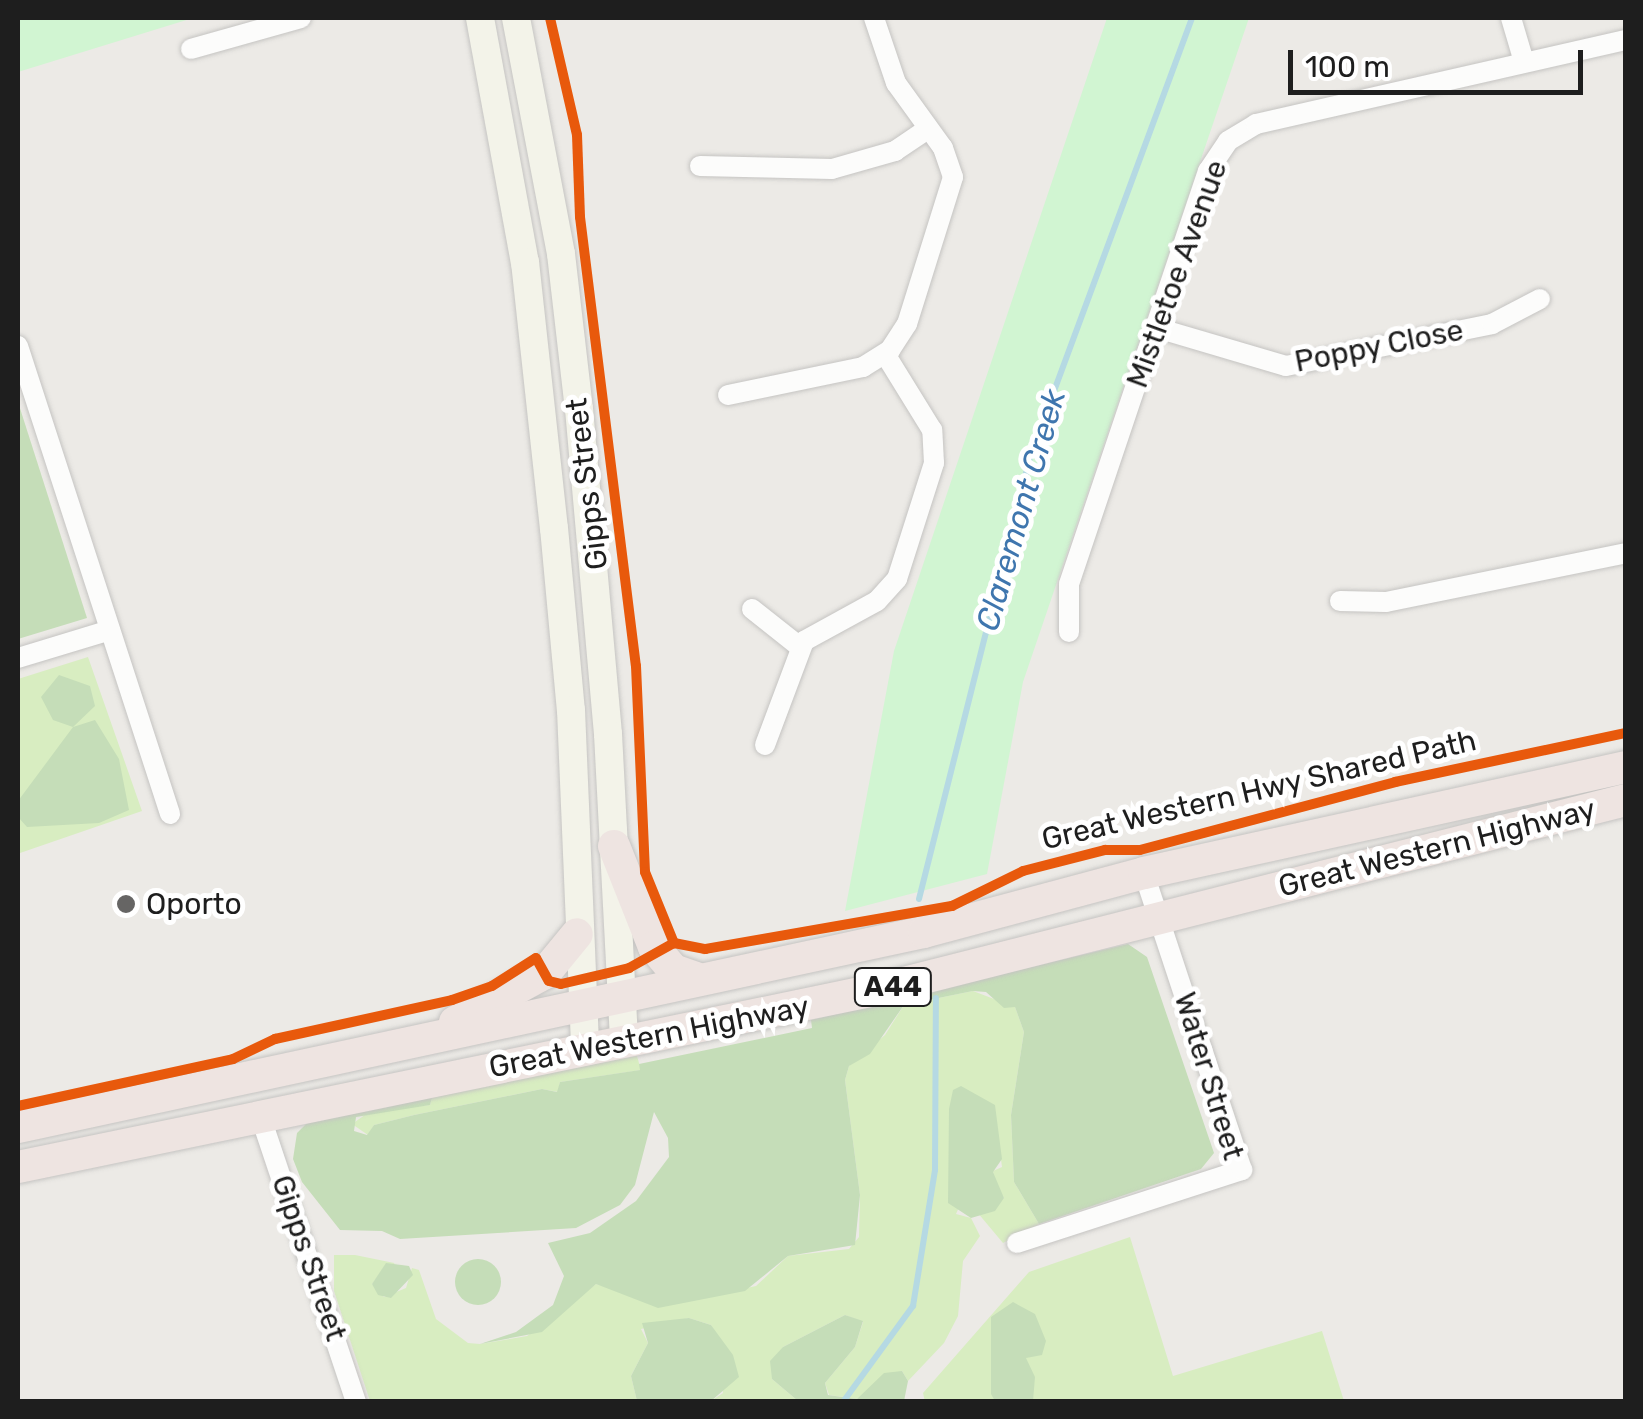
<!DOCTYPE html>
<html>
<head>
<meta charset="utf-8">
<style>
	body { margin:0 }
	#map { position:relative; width:1643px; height:1419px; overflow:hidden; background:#eceae6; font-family:Rubik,sans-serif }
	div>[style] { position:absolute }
	.grass>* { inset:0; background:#d8edc1 }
	.forest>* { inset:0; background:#c5ddb8 }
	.round { border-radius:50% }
	.park>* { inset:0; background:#d1f5d2 }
	.stream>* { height:6px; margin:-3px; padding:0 3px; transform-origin:3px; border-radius:3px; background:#b5d9e3 }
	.roads { filter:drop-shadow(0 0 2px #c5c4c2) drop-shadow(0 0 2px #c5c4c2) }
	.minor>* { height:20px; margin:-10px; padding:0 10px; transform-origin:10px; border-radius:10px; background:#fcfcfb }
	.secondary>* { height:28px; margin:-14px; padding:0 14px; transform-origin:14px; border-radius:14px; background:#f3f3e9 }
	.trunk>* { height:32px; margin:-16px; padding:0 16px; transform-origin:16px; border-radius:16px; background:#eee4e1 }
	.cycleway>* { height:10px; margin:-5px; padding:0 5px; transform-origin:5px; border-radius:5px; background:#e8590c }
	.dots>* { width:28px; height:28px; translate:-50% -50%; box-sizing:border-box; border:5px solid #fff; border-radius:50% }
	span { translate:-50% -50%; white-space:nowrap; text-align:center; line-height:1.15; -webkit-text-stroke:10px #fff; paint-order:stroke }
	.shield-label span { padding:2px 8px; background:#fff; border:2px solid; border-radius:8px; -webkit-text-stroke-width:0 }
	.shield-label { font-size:28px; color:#1e1e1e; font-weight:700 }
	.street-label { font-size:30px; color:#1e1e1e }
	.poi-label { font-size:30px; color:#1e1e1e }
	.left { translate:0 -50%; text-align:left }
	.water-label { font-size:32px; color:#3f76ae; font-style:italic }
	.frame { position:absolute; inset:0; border:20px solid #1e1e1e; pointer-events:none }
	.scale { position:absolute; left:1288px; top:50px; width:295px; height:45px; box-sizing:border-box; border:5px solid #1e1e1e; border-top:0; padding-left:12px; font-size:30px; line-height:35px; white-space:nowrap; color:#1e1e1e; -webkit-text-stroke:8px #fff; paint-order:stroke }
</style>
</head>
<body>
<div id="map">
	<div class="grass">
		<i style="clip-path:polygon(88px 657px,142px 811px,20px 853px,18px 864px,18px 679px)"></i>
		<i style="clip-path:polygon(973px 991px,1015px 1007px,1024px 1032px,1011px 1115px,1014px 1182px,1039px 1224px,1003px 1243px,977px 1212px,1004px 1198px,994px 1182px,993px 1171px,1002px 1167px,996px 1123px,956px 1214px,971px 1218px,980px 1236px,963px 1261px,958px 1316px,944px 1343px,908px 1381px,902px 1371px,857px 1399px,829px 1395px,825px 1383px,855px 1347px,863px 1322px,845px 1315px,783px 1347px,772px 1379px,798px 1401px,711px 1401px,723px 1393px,719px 1342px,711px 1325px,689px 1318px,641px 1329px,648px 1343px,631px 1376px,637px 1401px,370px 1401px,334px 1291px,334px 1255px,355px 1255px,409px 1266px,395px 1263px,381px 1273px,372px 1284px,384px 1297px,406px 1288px,412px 1268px,419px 1270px,436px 1319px,468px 1343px,480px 1344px,527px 1336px,596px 1284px,682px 1302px,756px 1286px,788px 1256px,849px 1249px,859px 1237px,860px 1195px,845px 1080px,849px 1066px,885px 1035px,904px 1005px)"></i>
		<i style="clip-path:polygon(637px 1056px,641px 1070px,560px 1082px,558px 1092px,542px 1089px,414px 1115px,374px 1125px,368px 1135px,352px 1124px,369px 1112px,430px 1105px,433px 1094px)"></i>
		<i style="clip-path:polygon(1130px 1237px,1173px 1376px,1322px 1331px,1344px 1401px,925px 1402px,923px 1393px,1029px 1272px)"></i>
	</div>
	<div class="forest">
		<i style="clip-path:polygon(18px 402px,87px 618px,18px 639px)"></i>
		<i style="clip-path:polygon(59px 675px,90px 686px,95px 706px,73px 727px,95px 720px,119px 759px,129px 810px,99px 823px,27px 827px,18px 817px,18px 801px,73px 727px,53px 720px,41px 697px)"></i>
		<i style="clip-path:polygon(1128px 944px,1147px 957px,1214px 1153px,1201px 1169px,1039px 1224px,1014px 1182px,1011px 1115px,1024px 1032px,1015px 1007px,1004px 1008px,986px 992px,973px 991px,904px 1005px,870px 1054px,849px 1066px,845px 1080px,860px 1195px,855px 1245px,788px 1256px,745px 1291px,658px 1308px,596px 1284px,542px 1332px,480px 1344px,516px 1332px,553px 1305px,564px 1276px,548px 1243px,590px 1233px,636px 1201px,669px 1157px,668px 1138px,654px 1112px,635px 1185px,620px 1205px,576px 1228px,400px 1239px,382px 1231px,340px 1230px,302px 1182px,293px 1159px,297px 1133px,309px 1121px,433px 1094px,430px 1105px,356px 1117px,354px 1131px,367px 1135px,374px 1125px,414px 1115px,542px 1089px,557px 1092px,560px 1082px,640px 1070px,639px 1064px,812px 1028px,811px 1020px)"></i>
		<i style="clip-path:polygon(961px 1086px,995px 1105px,1002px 1159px,993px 1172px,1004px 1198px,995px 1211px,971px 1218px,948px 1203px,949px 1109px,953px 1090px)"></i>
		<i class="round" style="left:455px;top:1259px;width:46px;height:46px"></i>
		<i style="clip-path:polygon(386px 1263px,409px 1266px,413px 1275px,391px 1298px,378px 1295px,372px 1284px)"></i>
		<i style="clip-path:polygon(1013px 1302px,1035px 1314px,1046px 1341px,1042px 1355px,1026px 1358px,1035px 1377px,1033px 1401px,995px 1401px,991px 1394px,991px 1317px)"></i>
		<i style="clip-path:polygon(845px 1315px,863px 1321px,855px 1347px,825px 1383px,828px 1395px,857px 1399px,884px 1373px,902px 1371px,908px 1381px,904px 1401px,798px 1401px,772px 1379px,770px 1361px,783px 1347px)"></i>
		<i style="clip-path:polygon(689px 1318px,711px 1325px,733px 1355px,739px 1377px,711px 1401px,637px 1401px,631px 1376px,648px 1343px,642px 1323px)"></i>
	</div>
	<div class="park">
		<i style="clip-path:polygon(18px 18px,193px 18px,18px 72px)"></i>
		<i style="clip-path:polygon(1107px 18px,1249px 18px,1023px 682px,987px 874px,845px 911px,894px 651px)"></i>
	</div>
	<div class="stream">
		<i style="left:919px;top:899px;width:457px;rotate:-75.9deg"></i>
		<i style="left:1030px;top:456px;width:467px;rotate:-69.7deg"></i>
		<i style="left:843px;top:1402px;width:119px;rotate:-53.9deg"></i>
		<i style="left:913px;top:1306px;width:138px;rotate:-80.8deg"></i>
		<i style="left:935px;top:1170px;width:172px;rotate:-89.7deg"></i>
	</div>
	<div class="roads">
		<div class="minor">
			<i style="left:1511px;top:18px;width:46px;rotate:73.5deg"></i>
			<i style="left:191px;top:49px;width:114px;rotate:-15.7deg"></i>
			<i style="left:700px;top:166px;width:132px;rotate:1.3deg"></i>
			<i style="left:832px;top:169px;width:66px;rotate:-15.9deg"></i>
			<i style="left:895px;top:151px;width:40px;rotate:-34deg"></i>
			<i style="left:1157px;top:328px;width:134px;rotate:16.4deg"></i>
			<i style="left:1286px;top:366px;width:210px;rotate:-11.5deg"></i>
			<i style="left:1492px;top:324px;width:54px;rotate:-27.5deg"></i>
			<i style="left:18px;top:346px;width:492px;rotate:72deg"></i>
			<i style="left:728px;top:395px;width:138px;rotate:-11.7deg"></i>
			<i style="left:863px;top:367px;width:32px;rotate:-32deg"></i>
			<i style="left:890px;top:350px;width:31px;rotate:-57deg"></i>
			<i style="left:907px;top:324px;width:154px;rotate:-72.6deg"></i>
			<i style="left:953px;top:177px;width:31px;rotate:-109deg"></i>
			<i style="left:943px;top:148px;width:80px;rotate:-125.9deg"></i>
			<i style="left:896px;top:83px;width:69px;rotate:-108.7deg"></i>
			<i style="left:1340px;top:601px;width:46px;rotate:1.2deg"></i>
			<i style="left:1386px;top:602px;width:245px;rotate:-11.5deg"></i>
			<i style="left:752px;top:609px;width:61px;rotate:38.4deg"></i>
			<i style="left:1069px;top:632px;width:48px;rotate:-90deg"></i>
			<i style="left:1069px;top:584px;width:436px;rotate:-71.4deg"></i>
			<i style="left:1208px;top:171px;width:36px;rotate:-56deg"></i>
			<i style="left:1228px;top:141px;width:33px;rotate:-31deg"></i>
			<i style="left:1256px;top:124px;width:379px;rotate:-12.8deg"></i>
			<i style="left:18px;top:658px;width:96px;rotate:-16.9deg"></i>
			<i style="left:765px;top:745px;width:111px;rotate:-69.4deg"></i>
			<i style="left:804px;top:641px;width:83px;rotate:-28.7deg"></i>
			<i style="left:877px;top:601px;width:30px;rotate:-48deg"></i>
			<i style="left:897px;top:579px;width:122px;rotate:-72.3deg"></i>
			<i style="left:934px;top:463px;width:33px;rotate:-93deg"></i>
			<i style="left:932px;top:430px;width:89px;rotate:-121.7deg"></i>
			<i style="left:260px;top:1115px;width:303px;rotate:71.5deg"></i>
			<i style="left:1017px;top:1243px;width:237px;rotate:-18deg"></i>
			<i style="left:1242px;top:1170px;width:313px;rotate:-108.3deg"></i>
		</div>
		<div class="secondary">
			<i style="left:480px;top:18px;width:248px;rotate:79.6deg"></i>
			<i style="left:525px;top:262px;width:268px;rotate:83.8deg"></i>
			<i style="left:554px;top:528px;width:183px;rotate:84.7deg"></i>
			<i style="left:571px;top:710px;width:340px;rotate:87.6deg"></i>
			<i style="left:516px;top:18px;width:240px;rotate:79.2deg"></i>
			<i style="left:561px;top:254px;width:156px;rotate:83.4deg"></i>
			<i style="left:579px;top:409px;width:326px;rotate:84.9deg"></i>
			<i style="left:608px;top:734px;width:309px;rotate:87deg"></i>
		</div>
		<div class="trunk">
			<i style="left:614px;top:846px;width:109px;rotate:68.4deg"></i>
			<i style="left:654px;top:947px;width:30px;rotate:50deg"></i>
			<i style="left:673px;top:970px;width:28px;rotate:19deg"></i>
			<i style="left:455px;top:1022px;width:102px;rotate:-28.6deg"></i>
			<i style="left:545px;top:973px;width:50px;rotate:-50.6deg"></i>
			<i style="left:18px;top:1127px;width:927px;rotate:-12.15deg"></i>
			<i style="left:924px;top:932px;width:228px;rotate:-15deg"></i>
			<i style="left:1144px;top:873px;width:494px;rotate:-12.4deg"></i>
			<i style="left:18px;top:1167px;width:880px;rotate:-11.67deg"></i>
			<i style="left:880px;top:989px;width:770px;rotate:-14.22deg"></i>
		</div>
	</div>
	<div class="cycleway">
		<i style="left:550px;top:18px;width:120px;rotate:77deg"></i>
		<i style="left:577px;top:135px;width:82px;rotate:87.9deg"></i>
		<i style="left:580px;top:217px;width:452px;rotate:82.9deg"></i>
		<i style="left:636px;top:666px;width:206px;rotate:87.5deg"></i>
		<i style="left:645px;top:872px;width:77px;rotate:67.8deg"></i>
		<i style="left:674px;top:943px;width:32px;rotate:11deg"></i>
		<i style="left:705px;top:949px;width:251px;rotate:-9.9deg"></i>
		<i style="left:952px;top:906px;width:79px;rotate:-26.2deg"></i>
		<i style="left:1023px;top:871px;width:85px;rotate:-14.4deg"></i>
		<i style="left:1105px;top:850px;width:35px"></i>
		<i style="left:1140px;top:850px;width:264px;rotate:-14.9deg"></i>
		<i style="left:1395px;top:782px;width:236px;rotate:-12deg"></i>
		<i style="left:18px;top:1106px;width:220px;rotate:-12.3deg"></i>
		<i style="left:233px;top:1059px;width:47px;rotate:-25.5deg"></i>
		<i style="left:275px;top:1039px;width:181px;rotate:-12.4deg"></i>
		<i style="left:452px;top:1000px;width:42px;rotate:-19.3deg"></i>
		<i style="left:492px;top:986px;width:52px;rotate:-32.5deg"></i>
		<i style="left:536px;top:958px;width:26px;rotate:61deg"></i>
		<i style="left:549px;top:981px;width:12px;rotate:14deg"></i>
		<i style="left:561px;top:984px;width:70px;rotate:-13.2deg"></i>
		<i style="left:629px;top:968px;width:51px;rotate:-29.1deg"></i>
	</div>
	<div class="dots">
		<i style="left:126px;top:904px;background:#666564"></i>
	</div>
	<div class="shield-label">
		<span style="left:893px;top:987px">A44</span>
	</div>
	<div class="street-label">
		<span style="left:1177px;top:274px;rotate:-70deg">Mistletoe Avenue</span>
		<span style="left:1379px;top:346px;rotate:-11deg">Poppy Close</span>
		<span style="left:587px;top:484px;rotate:-97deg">Gipps Street</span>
		<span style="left:1259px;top:790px;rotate:-13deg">Great Western Hwy Shared Path</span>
		<span style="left:1437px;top:848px;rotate:-14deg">Great Western Highway</span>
		<span style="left:649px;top:1037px;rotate:-11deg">Great Western Highway</span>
		<span style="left:1209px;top:1076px;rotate:73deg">Water Street</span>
		<span style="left:309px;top:1258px;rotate:71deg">Gipps Street</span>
	</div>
	<div class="poi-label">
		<span class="left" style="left:146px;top:904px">Oporto</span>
	</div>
	<div class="water-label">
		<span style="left:1021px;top:510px;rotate:-74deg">Claremont Creek</span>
	</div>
	<div class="frame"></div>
	<div class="scale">100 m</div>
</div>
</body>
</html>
